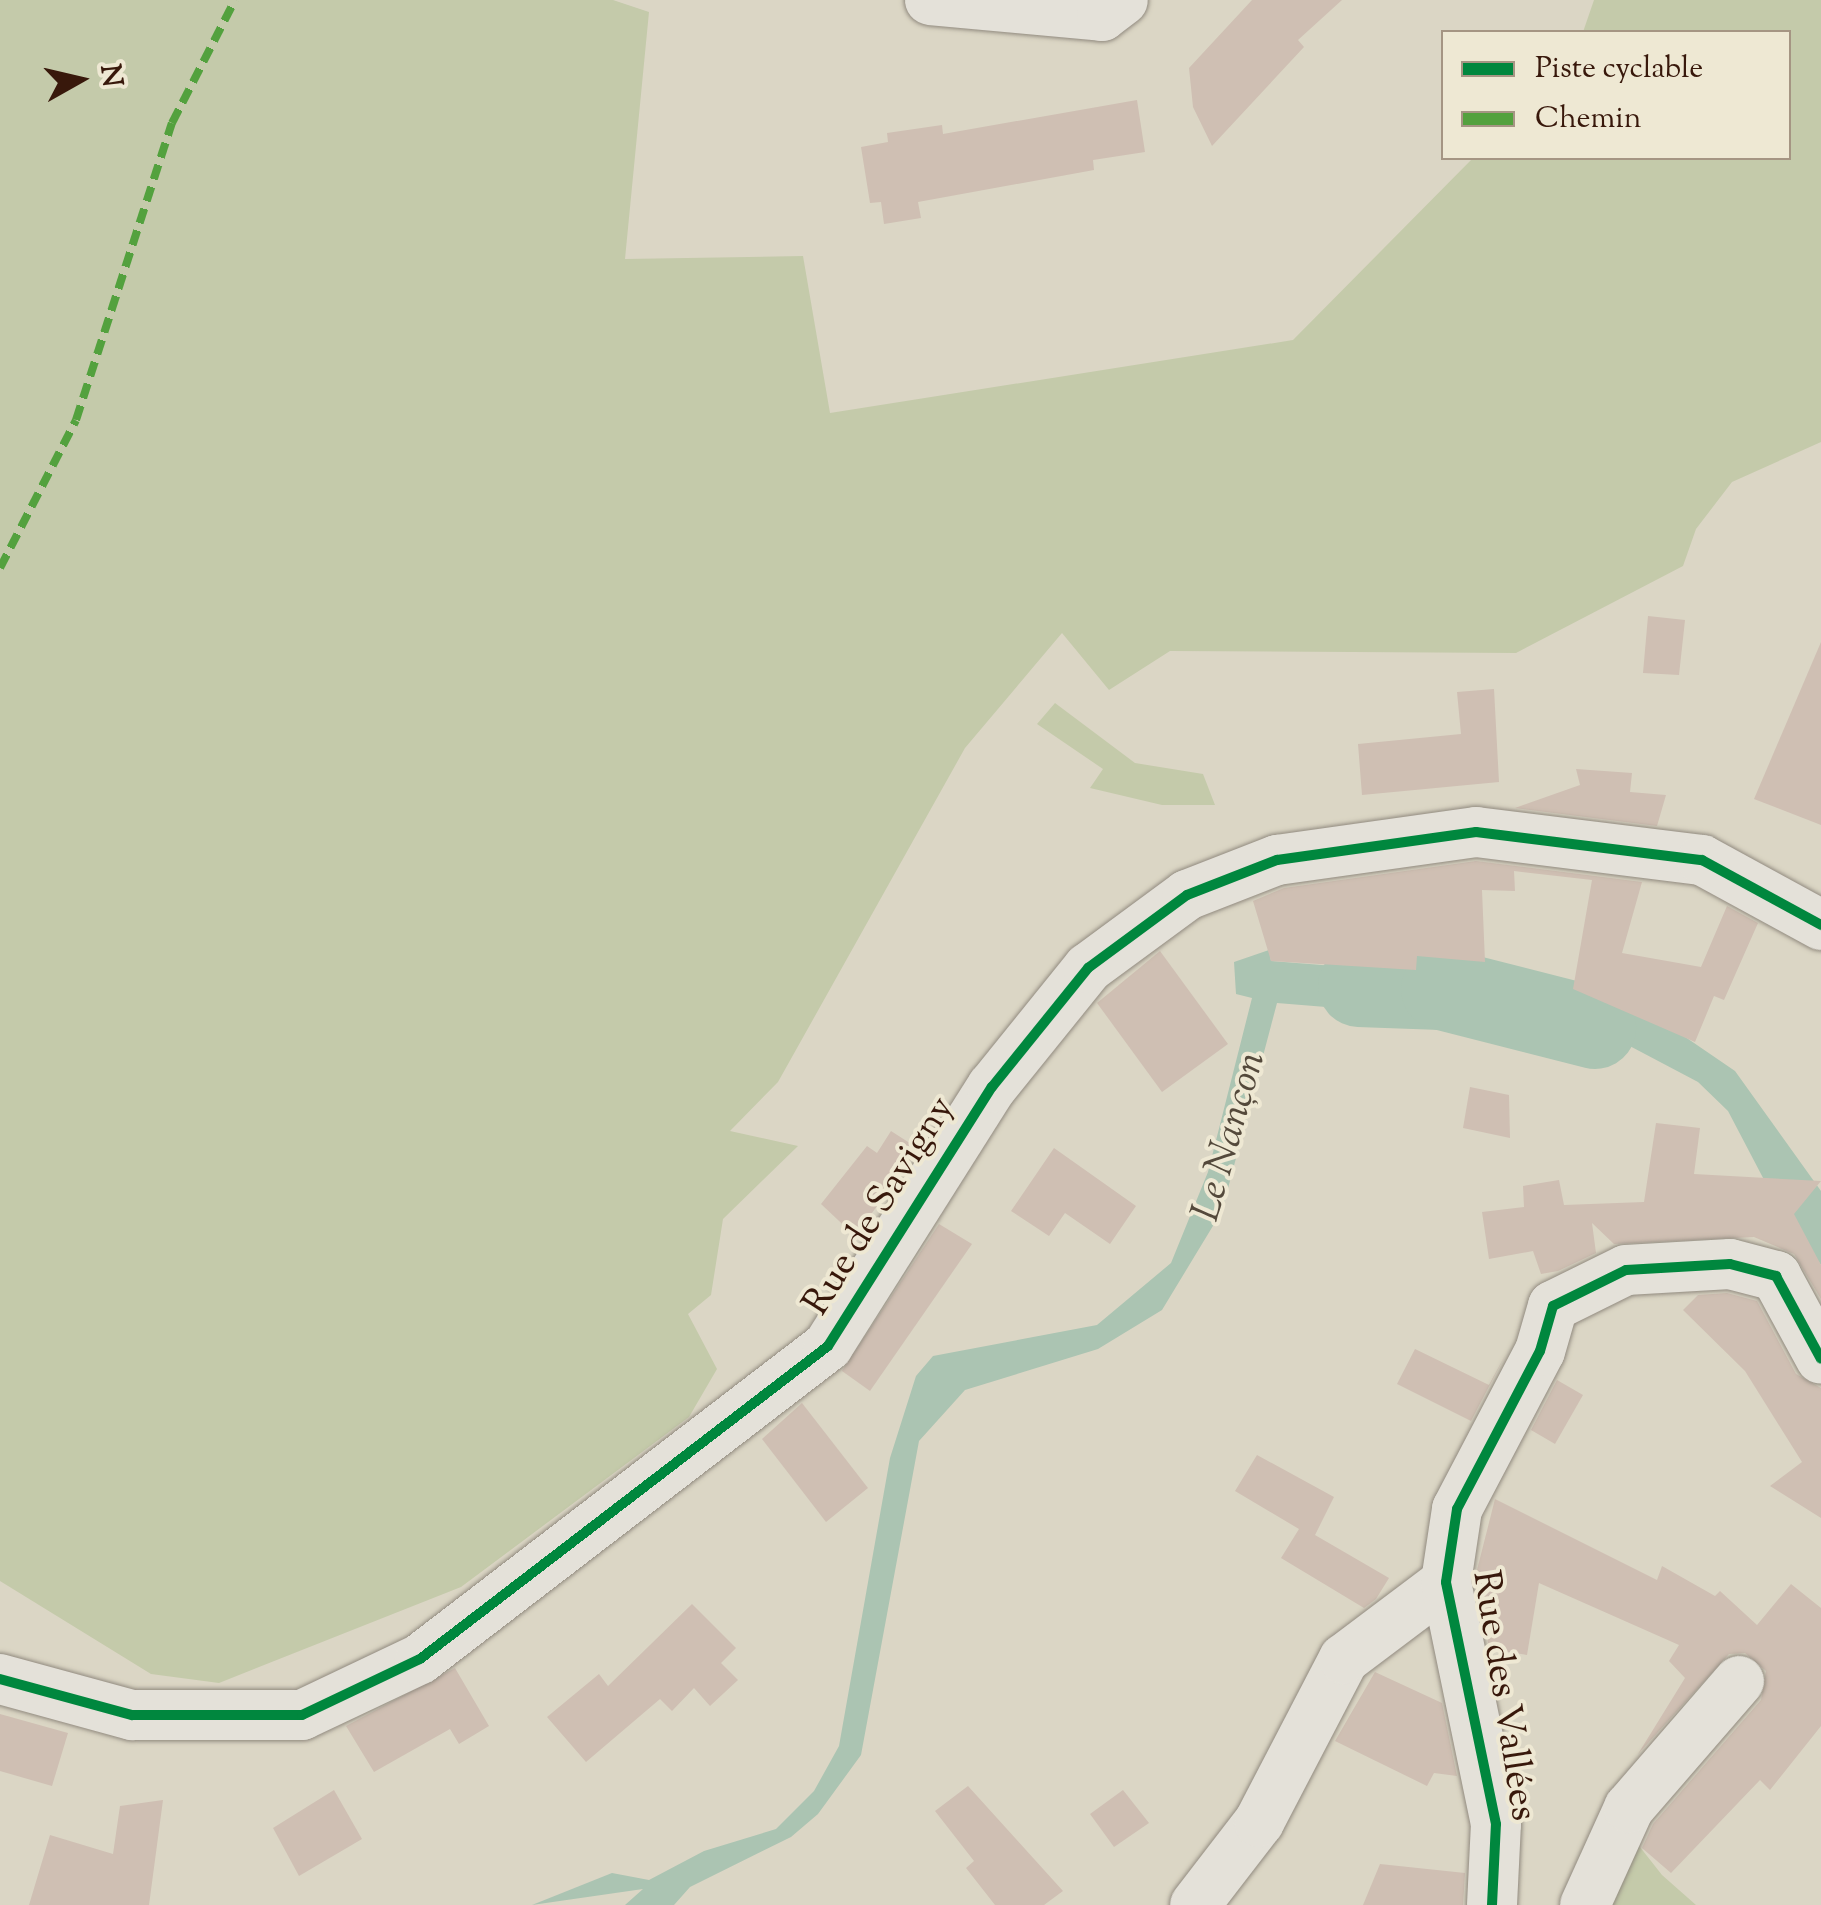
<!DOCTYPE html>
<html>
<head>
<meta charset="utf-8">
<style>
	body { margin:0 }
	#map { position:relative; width:1821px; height:1905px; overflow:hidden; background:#dbd6c5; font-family:"Sorts Mill Goudy",serif }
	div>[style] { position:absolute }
	.green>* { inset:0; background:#c4caaa }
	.water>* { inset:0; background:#abc4b2 }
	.river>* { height:82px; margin:-41px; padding:0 41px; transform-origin:41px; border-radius:41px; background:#abc4b2 }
	.building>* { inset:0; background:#cfbfb3 }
	.roads { filter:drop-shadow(0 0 2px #918a7f) drop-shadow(0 0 2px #918a7f) }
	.minor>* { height:50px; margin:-25px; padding:0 25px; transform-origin:25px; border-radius:25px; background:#e4e1d9 }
	.quiet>* { height:8px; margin-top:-4px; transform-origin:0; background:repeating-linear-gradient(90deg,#53a13e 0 15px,transparent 0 23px) }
	.cycleway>* { height:10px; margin:-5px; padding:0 5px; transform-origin:5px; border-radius:5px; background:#00873e }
	span { translate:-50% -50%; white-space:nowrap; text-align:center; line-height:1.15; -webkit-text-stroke:8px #eee8d3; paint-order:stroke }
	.street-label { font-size:38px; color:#38180b }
	.water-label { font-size:40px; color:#54493b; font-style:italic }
	.legend { position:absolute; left:1441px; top:30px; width:350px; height:130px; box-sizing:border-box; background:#eee8d3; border:2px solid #a59583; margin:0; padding:12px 18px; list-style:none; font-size:30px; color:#38180b }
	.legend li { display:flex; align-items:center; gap:20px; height:50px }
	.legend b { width:50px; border:2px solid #a59583 }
	.north { position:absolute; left:30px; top:30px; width:100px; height:100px; -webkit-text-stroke:8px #eee8d3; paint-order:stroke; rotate:82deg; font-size:28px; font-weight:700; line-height:40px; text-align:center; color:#38180b }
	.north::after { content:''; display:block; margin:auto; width:35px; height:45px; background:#38180b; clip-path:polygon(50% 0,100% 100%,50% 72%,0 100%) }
</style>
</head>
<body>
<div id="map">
	<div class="green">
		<i style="clip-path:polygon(0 0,613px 0,649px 12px,625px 259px,803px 256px,830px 413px,1293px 340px,1473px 158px,1788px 158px,1788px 32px,1583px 32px,1594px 0,1821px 0,1821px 442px,1732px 482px,1696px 529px,1683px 566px,1516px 653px,1170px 651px,1109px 690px,1062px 633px,965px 748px,778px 1082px,730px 1131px,798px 1146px,723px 1219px,711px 1295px,688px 1314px,717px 1369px,689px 1417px,461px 1587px,219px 1683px,151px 1674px,0 1581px)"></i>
		<i style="clip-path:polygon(1055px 703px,1135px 763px,1203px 774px,1215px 805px,1162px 805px,1090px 788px,1103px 769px,1037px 724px)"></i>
		<i style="clip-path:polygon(1636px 1842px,1662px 1875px,1696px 1905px,1601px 1905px)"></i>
	</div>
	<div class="water">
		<i style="clip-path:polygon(1269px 950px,1271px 961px,1475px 977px,1473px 1019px,1277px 1003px,1222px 1211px,1162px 1310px,1098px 1349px,965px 1390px,919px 1441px,861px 1755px,818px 1814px,791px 1837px,690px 1887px,674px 1905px,625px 1905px,643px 1889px,532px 1905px,612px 1873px,649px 1880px,704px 1851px,776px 1829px,814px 1791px,839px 1746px,890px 1458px,916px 1376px,933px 1356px,1097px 1325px,1171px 1263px,1208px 1172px,1252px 998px,1236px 994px,1234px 962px)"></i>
		<i style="clip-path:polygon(1486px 978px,1607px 1000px,1675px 1030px,1735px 1071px,1821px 1191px,1821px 1265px,1772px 1195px,1728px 1111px,1698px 1082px,1607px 1034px,1482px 1021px)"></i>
	</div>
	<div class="river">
		<i style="left:1359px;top:986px;width:83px;rotate:2.1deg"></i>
		<i style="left:1442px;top:989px;width:158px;rotate:14.3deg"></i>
	</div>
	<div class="building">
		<i style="clip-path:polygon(1252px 0,1342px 0,1298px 40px,1304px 47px,1212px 146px,1193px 107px,1189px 68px)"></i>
		<i style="clip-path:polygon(1137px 100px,1145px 152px,1093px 160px,1094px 170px,918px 202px,921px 218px,884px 224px,881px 202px,870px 203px,861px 147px,888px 142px,887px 133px,942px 125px,943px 134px)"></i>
		<i style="clip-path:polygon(1648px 616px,1685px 620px,1679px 675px,1643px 673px)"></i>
		<i style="clip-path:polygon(1821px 642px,1821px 825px,1754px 799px)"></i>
		<i style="clip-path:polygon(1494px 689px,1499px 782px,1362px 795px,1358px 744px,1461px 734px,1457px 692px)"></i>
		<i style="clip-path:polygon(1576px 769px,1632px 773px,1630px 792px,1666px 795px,1657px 826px,1515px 808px,1580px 785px)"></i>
		<i style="clip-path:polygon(1476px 861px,1642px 882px,1622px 953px,1701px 967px,1727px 906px,1758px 923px,1724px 1000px,1714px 996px,1695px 1042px,1573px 989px,1592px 880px,1514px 871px,1515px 891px,1482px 890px,1485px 962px,1417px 956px,1416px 970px,1271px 961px,1253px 901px,1284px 888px)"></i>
		<i style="clip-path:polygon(1160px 951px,1228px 1044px,1162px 1092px,1097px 1003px)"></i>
		<i style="clip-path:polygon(1470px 1087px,1509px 1095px,1510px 1138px,1463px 1128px)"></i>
		<i style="clip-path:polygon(1656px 1123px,1700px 1128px,1694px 1174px,1821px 1181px,1794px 1214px,1821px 1265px,1821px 1299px,1794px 1254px,1754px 1237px,1614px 1244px,1592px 1223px,1596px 1253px,1558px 1271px,1541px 1274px,1533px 1251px,1489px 1259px,1482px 1212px,1524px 1207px,1523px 1186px,1559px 1180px,1564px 1205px,1644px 1202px)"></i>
		<i style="clip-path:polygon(891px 1131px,919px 1149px,855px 1236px,821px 1204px,867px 1146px,877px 1153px)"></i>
		<i style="clip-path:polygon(1054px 1148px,1136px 1206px,1110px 1244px,1065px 1213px,1049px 1236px,1011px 1211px)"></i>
		<i style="clip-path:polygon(939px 1224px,972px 1244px,870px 1391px,842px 1371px)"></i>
		<i style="clip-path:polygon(1727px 1293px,1757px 1301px,1796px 1374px,1821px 1388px,1821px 1518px,1770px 1486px,1802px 1462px,1745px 1371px,1683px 1310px,1698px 1295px)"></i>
		<i style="clip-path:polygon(1415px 1349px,1489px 1385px,1507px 1352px,1471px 1421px,1397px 1384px)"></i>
		<i style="clip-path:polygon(1557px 1380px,1583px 1395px,1555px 1444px,1531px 1430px)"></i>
		<i style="clip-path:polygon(802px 1403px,868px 1488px,826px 1522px,762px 1439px)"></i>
		<i style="clip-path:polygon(1257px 1455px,1334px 1497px,1315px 1535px,1389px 1578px,1376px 1599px,1364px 1608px,1281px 1558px,1299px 1529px,1235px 1491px)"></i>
		<i style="clip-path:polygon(1495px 1499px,1657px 1580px,1662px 1566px,1715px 1596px,1720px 1591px,1757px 1625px,1791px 1584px,1821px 1608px,1821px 1726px,1770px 1790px,1760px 1780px,1671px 1873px,1642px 1848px,1653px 1824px,1761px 1700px,1766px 1671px,1745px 1653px,1729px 1654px,1638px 1754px,1685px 1678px,1669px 1661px,1679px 1645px,1539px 1583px,1527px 1655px,1489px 1649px,1477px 1570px)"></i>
		<i style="clip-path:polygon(692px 1604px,736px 1648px,721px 1663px,738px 1680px,710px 1706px,694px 1688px,672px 1711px,660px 1699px,586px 1762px,547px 1717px,599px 1674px,608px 1686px)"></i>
		<i style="clip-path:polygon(455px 1668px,489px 1726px,459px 1744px,450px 1729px,374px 1772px,346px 1726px)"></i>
		<i style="clip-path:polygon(1375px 1672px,1442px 1703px,1457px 1776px,1434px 1773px,1427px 1786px,1335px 1741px)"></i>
		<i style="clip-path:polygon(0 1714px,68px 1733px,52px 1786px,0 1771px)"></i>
		<i style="clip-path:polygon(968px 1786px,1063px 1891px,1044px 1905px,995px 1905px,966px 1868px,974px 1861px,935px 1811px)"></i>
		<i style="clip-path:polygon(334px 1790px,362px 1839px,299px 1876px,273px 1828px)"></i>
		<i style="clip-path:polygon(1123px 1790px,1149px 1823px,1114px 1847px,1090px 1814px)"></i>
		<i style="clip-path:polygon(163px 1800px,149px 1905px,29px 1905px,50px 1835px,113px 1854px,120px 1806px)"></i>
		<i style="clip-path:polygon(1380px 1864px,1465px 1873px,1463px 1905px,1363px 1905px)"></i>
	</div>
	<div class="roads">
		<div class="minor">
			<i style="left:930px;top:0;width:173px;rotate:5.3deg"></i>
			<i style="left:1102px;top:16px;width:26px;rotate:-37deg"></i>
			<i style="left:0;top:1679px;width:137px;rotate:15.3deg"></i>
			<i style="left:132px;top:1715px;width:170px"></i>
			<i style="left:302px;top:1715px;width:131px;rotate:-25.4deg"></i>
			<i style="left:420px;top:1659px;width:514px;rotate:-37.49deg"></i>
			<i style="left:828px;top:1346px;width:307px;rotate:-57.7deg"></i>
			<i style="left:992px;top:1087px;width:153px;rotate:-51.1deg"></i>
			<i style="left:1088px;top:968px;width:123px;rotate:-36.4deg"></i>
			<i style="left:1187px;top:895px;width:97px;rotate:-21.3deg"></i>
			<i style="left:1277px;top:860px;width:201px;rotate:-8deg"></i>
			<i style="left:1476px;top:832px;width:228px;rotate:7.1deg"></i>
			<i style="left:1702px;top:860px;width:136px;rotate:28.6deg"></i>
			<i style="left:1195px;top:1905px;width:105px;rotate:-52.4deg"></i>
			<i style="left:1259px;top:1822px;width:184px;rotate:-62.5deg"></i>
			<i style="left:1344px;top:1659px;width:128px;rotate:-37deg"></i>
			<i style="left:1492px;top:1905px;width:81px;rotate:-87.2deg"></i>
			<i style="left:1496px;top:1824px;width:247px;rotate:-101.7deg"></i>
			<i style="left:1446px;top:1582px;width:74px;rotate:-81.4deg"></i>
			<i style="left:1457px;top:1509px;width:178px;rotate:-62.3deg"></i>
			<i style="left:1540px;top:1351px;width:47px;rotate:-73.9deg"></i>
			<i style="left:1553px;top:1306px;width:81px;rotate:-26.3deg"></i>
			<i style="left:1626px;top:1270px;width:104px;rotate:-3.3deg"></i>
			<i style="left:1730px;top:1264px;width:48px;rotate:14.6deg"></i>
			<i style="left:1776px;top:1276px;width:94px;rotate:61.5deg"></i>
			<i style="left:1585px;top:1905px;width:107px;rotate:-65.6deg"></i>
			<i style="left:1629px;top:1808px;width:168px;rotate:-49.1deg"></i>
		</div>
	</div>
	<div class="quiet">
		<i style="left:0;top:568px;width:166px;rotate:-62.8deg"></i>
		<i style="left:76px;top:420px;width:312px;rotate:-72.1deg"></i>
		<i style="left:172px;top:123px;width:138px;rotate:-62.9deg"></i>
	</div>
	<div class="cycleway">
		<i style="left:0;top:1679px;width:137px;rotate:15.3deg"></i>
		<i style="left:132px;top:1715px;width:170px"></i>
		<i style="left:302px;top:1715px;width:131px;rotate:-25.4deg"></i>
		<i style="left:420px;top:1659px;width:514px;rotate:-37.49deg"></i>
		<i style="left:828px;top:1346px;width:307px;rotate:-57.7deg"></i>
		<i style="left:992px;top:1087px;width:153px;rotate:-51.1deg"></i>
		<i style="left:1088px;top:968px;width:123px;rotate:-36.4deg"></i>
		<i style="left:1187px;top:895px;width:97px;rotate:-21.3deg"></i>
		<i style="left:1277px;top:860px;width:201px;rotate:-8deg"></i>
		<i style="left:1476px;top:832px;width:228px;rotate:7.1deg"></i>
		<i style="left:1702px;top:860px;width:136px;rotate:28.6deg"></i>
		<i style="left:1492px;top:1905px;width:81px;rotate:-87.2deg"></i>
		<i style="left:1496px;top:1824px;width:247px;rotate:-101.7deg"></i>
		<i style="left:1446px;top:1582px;width:74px;rotate:-81.4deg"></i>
		<i style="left:1457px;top:1509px;width:178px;rotate:-62.3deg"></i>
		<i style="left:1540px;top:1351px;width:47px;rotate:-73.9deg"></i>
		<i style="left:1553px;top:1306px;width:81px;rotate:-26.3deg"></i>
		<i style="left:1626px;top:1270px;width:104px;rotate:-3.3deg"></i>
		<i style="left:1730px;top:1264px;width:48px;rotate:14.6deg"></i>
		<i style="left:1776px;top:1276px;width:94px;rotate:61.5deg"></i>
	</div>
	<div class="street-label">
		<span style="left:881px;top:1207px;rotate:-58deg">Rue de Savigny</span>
		<span style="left:1502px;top:1696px;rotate:81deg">Rue des Vallées</span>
	</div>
	<div class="water-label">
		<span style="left:1231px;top:1137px;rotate:-74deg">Le Nançon</span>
	</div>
	<ul class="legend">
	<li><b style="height:12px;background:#00873e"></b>Piste cyclable</li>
	<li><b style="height:12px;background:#53a13e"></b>Chemin</li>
	</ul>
	<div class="north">N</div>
</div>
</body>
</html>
